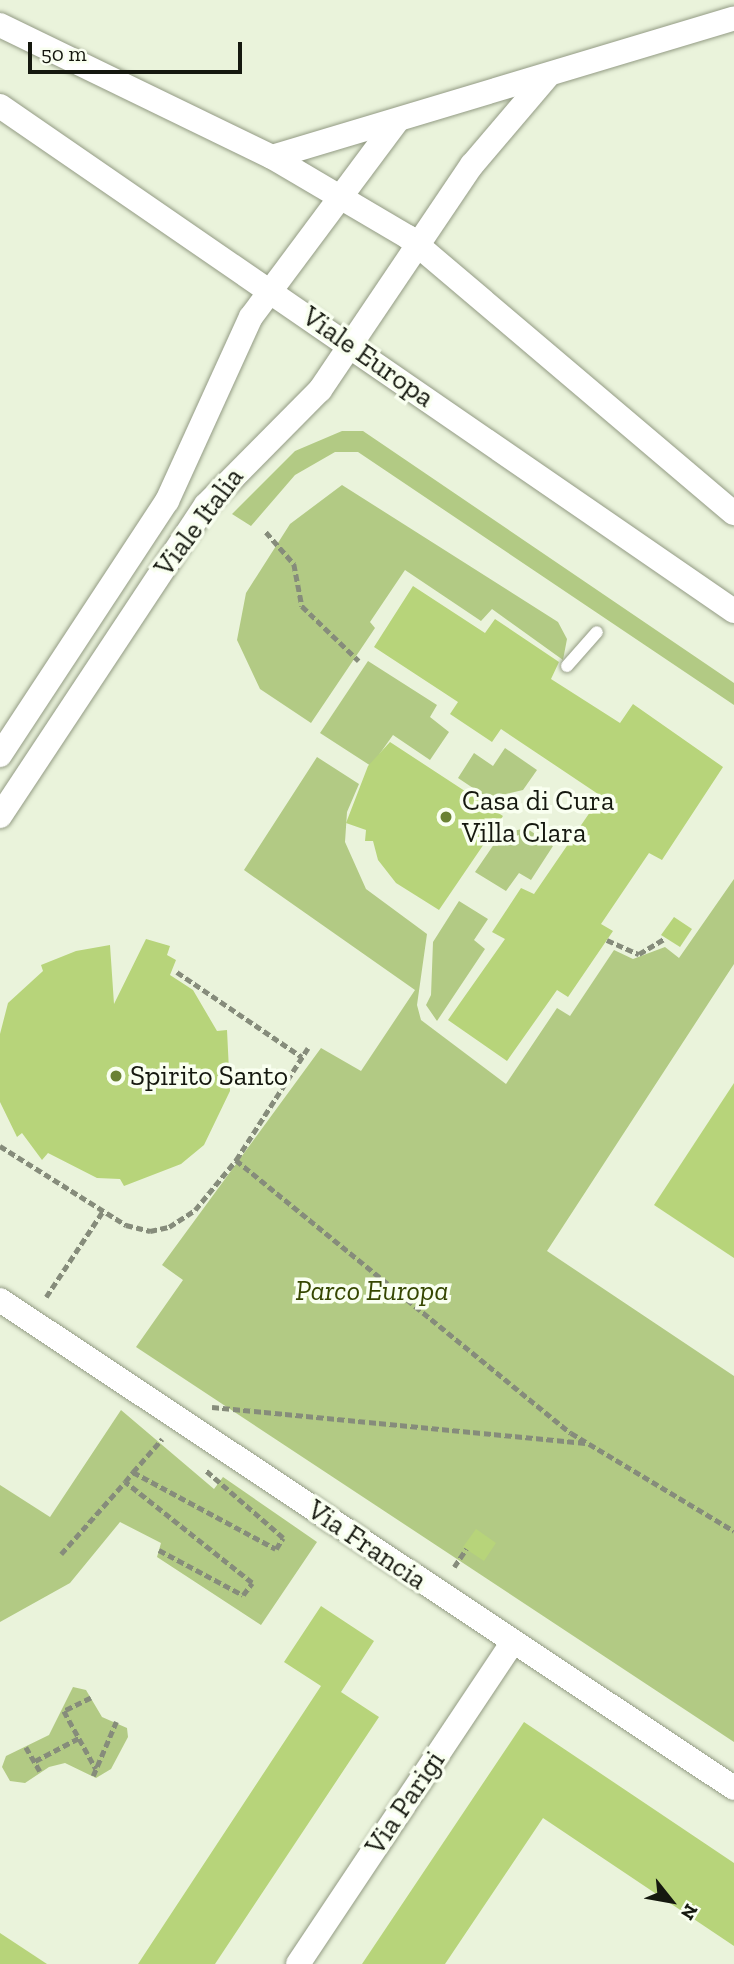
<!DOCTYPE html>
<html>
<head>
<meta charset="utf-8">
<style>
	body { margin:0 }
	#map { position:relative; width:734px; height:1964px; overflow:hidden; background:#eaf3db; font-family:"Zilla Slab",serif }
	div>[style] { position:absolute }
	.green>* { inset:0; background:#b2ca84 }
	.building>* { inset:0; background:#b7d47a }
	.path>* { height:4.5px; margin-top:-2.25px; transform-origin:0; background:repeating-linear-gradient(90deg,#868c7b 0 7px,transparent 0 10.5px) }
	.roads { filter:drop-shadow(0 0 2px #939b84) drop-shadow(0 0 2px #939b84) }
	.service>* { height:12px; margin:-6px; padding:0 6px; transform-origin:6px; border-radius:6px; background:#fff }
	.minor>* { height:24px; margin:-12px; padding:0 12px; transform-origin:12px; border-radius:12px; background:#fff }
	.dots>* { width:19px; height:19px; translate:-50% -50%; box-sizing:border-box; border:4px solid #f9fff0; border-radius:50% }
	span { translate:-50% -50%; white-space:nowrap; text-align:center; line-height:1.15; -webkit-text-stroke:7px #f9fff0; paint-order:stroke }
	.street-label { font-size:28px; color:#15180f }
	.poi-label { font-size:28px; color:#15180f }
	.left { translate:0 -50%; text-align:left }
	.park-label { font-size:28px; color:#354600; font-style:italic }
	.north { position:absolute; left:636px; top:1866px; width:70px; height:70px; -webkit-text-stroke:5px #f9fff0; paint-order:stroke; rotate:121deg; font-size:19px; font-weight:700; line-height:28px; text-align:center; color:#15180f }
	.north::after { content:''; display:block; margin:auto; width:24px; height:32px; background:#15180f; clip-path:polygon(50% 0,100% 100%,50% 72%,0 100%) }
	.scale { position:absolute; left:28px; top:42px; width:214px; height:32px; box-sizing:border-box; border:4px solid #15180f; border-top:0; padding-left:9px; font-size:21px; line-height:24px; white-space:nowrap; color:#15180f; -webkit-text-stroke:5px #f9fff0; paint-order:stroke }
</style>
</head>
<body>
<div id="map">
	<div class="green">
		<i style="clip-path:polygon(342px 431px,363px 431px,734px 683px,734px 705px,358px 452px,335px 452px,295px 475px,251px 526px,232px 514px,295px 451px)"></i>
		<i style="clip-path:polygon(342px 485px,558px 622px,567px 639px,563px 660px,492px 609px,481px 621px,405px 570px,370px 622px,375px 628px,311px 723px,260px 689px,237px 640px,246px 593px,290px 524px)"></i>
		<i style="clip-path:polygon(368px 661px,437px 705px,430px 717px,449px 732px,430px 760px,393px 735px,371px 766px,320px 733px)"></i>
		<i style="clip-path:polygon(505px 748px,537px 770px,523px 790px,488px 798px,458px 778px,474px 753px,493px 766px)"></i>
		<i style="clip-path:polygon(317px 757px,359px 784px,347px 812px,345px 842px,366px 889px,427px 934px,417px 1005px,421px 1020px,506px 1084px,557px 1008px,570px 1016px,614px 950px,633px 959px,665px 947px,679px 958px,734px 879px,734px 964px,547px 1251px,734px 1376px,734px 1742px,136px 1347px,183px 1280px,162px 1265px,321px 1048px,361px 1071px,415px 990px,244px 870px)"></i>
		<i style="clip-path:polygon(526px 828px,553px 846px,531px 880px,519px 873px,506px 891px,475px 872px,501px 834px)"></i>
		<i style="clip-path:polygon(459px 901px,488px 919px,474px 940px,485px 949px,437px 1021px,426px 1005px,431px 995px,433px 942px)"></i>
		<i style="clip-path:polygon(121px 1410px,214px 1489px,223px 1477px,317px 1542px,261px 1625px,157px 1557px,161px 1543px,120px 1522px,70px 1583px,0 1622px,0 1485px,50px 1517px)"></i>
		<i style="clip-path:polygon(73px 1687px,86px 1690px,102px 1717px,127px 1728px,128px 1737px,111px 1769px,96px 1778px,65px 1763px,49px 1767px,25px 1783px,10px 1781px,2px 1767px,6px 1756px,49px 1735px)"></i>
	</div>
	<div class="building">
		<i style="clip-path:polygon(413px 586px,485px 633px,495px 619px,559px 662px,551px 679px,620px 723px,633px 704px,723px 767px,662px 860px,649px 853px,601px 924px,613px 931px,568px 997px,557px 990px,507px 1061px,448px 1020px,505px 939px,492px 932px,521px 888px,534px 894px,601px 796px,501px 729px,492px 742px,450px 714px,458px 702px,374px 647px)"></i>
		<i style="clip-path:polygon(390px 742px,503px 816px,439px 910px,396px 883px,378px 860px,373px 841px,365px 841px,366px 830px,346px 823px,368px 766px)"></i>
		<i style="clip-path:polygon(674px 917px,692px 929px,680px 947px,661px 935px)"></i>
		<i style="clip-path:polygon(146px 939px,170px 946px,167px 955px,176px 960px,170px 975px,193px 990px,217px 1031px,227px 1030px,230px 1091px,204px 1145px,181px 1164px,124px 1186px,120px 1179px,97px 1178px,48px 1153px,42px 1160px,22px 1133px,17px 1137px,0 1102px,0 1034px,8px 1003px,43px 971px,41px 965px,76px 951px,110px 945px,114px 1004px)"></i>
		<i style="clip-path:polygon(734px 1083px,734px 1258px,654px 1205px)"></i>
		<i style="clip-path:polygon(476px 1529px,496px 1543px,484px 1561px,463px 1547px)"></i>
		<i style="clip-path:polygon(321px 1606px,374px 1641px,341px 1692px,379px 1717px,215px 1964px,138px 1964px,321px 1686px,284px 1662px)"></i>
		<i style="clip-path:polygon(524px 1722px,734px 1863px,734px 1946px,543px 1818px,445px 1964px,362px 1964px)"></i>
		<i style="clip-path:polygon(0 1933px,47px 1964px,0 1964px)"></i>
	</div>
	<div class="path">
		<i style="left:266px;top:532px;width:43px;rotate:48.8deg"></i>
		<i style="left:294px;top:564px;width:43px;rotate:79.2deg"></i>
		<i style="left:302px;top:606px;width:79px;rotate:44deg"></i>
		<i style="left:607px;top:940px;width:35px;rotate:24deg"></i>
		<i style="left:639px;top:954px;width:31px;rotate:-31deg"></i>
		<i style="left:177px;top:972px;width:151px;rotate:34.2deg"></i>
		<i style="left:0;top:1146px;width:149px;rotate:32.1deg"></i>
		<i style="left:126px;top:1225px;width:25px;rotate:14deg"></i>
		<i style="left:150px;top:1231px;width:19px;rotate:-12deg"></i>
		<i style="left:169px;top:1227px;width:31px;rotate:-33deg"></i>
		<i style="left:195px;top:1210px;width:65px;rotate:-50.6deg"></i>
		<i style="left:236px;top:1160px;width:133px;rotate:-57.3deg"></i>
		<i style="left:236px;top:1160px;width:432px;rotate:39.2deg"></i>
		<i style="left:571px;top:1433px;width:190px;rotate:31deg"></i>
		<i style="left:46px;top:1297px;width:103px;rotate:-56.5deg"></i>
		<i style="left:212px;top:1407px;width:375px;rotate:5.5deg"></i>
		<i style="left:133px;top:1472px;width:44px;rotate:-48.7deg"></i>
		<i style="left:159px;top:1550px;width:95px;rotate:28.2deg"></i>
		<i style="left:243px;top:1595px;width:15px;rotate:-53deg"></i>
		<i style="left:252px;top:1583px;width:162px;rotate:-141.5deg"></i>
		<i style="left:125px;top:1482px;width:13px;rotate:-51deg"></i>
		<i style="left:133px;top:1472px;width:162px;rotate:28.3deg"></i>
		<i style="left:276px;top:1549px;width:13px;rotate:-58deg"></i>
		<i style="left:283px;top:1538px;width:102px;rotate:-139deg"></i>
		<i style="left:61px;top:1554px;width:96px;rotate:-48.4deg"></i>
		<i style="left:454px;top:1567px;width:22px;rotate:-56deg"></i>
		<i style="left:91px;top:1698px;width:30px;rotate:154deg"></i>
		<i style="left:64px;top:1711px;width:66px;rotate:61.1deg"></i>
		<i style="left:26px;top:1747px;width:28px;rotate:60deg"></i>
		<i style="left:35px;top:1761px;width:50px;rotate:-27.6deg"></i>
		<i style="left:93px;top:1776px;width:59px;rotate:-66.9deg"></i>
	</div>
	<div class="roads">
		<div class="service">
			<i style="left:567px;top:666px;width:45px;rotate:-48.6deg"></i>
		</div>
		<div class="minor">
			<i style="left:0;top:25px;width:302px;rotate:25.9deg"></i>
			<i style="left:272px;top:157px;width:158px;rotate:30.5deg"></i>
			<i style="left:408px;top:237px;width:427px;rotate:40.3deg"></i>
			<i style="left:0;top:106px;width:891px;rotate:34.53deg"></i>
			<i style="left:272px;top:157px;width:482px;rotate:-16.7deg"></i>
			<i style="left:0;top:755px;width:304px;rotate:-56.7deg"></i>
			<i style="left:167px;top:501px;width:202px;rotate:-65.5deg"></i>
			<i style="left:251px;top:317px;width:244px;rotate:-53.3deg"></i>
			<i style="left:0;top:816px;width:373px;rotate:-56.5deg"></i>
			<i style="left:206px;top:505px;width:162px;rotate:-45.3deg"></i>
			<i style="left:320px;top:390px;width:272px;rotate:-56deg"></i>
			<i style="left:472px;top:165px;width:116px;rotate:-49.6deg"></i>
			<i style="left:0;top:1300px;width:881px;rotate:33.62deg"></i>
			<i style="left:298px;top:1964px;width:387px;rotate:-56.3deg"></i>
		</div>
	</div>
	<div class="dots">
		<i style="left:446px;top:817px;background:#6a8234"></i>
		<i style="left:116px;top:1076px;background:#6a8234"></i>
	</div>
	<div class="street-label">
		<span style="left:368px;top:357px;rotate:35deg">Viale Europa</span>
		<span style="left:199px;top:522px;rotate:-53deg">Viale Italia</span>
		<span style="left:367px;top:1545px;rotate:34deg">Via Francia</span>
		<span style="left:405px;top:1803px;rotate:-56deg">Via Parigi</span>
	</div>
	<div class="poi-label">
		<span class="left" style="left:462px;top:817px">Casa di Cura<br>Villa Clara</span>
		<span class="left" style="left:130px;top:1076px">Spirito Santo</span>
	</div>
	<div class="park-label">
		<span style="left:372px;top:1291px">Parco Europa</span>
	</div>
	<div class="north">N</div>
	<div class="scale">50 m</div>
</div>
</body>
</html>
